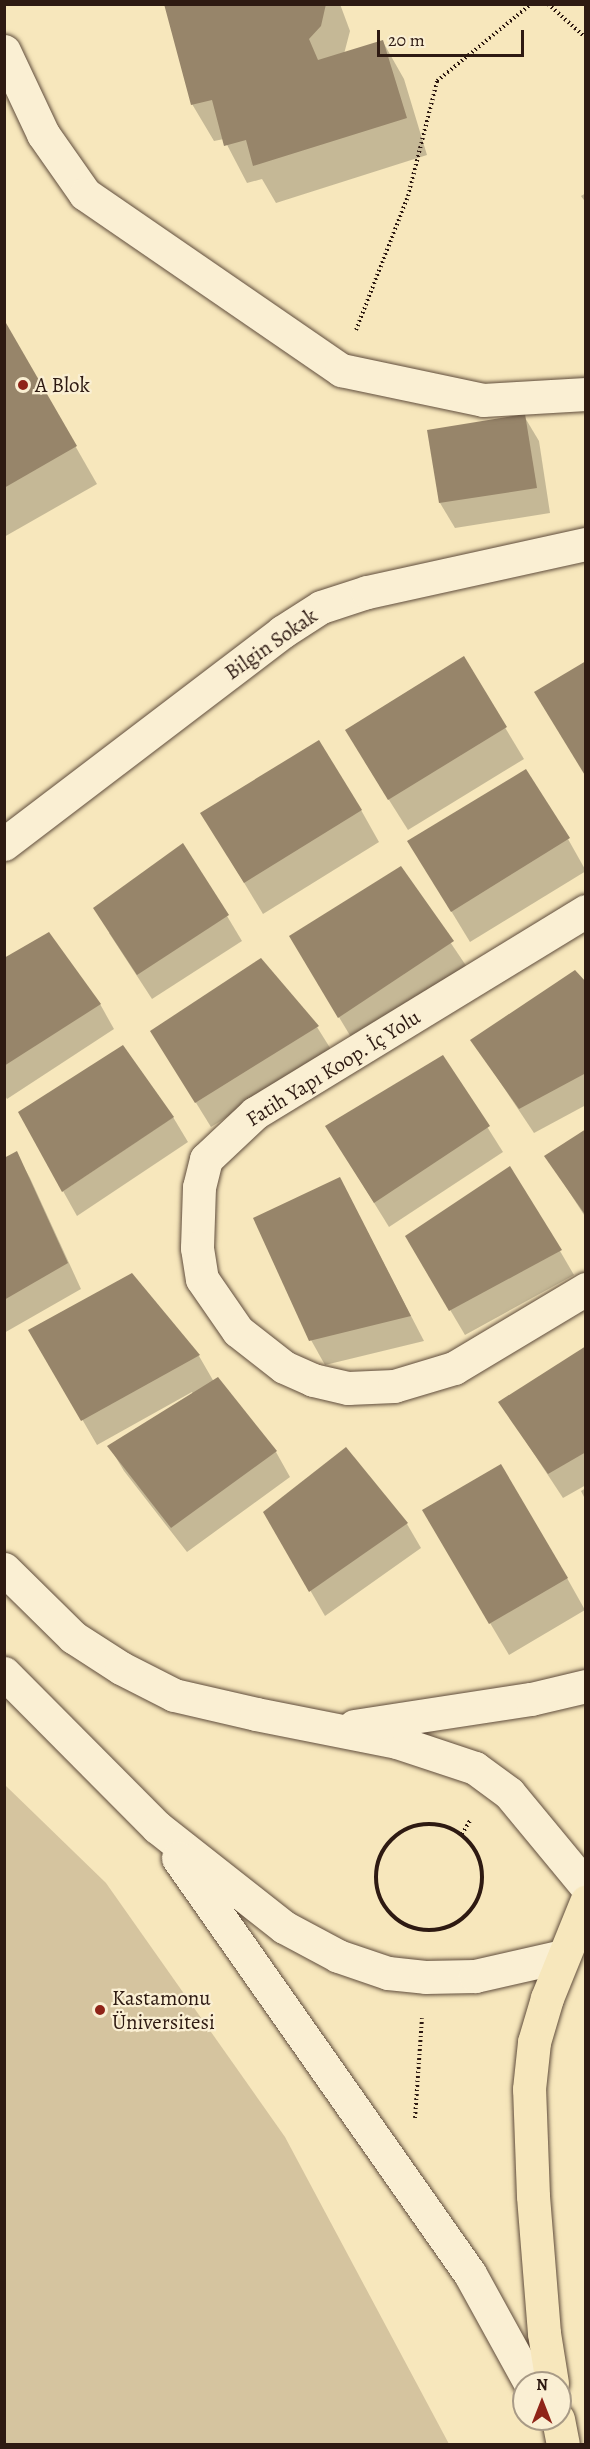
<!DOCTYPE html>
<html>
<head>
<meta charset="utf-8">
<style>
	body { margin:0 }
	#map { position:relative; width:590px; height:2449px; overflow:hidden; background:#f7e7bc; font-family:Alegreya,serif }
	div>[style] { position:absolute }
	.green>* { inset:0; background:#d5c49f }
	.shadow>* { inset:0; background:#0003 }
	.building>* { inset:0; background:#97856a }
	.path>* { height:4px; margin-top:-2px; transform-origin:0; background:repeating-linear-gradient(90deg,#2e1a12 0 1.5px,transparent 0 4.5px) }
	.path>.ring { margin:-2px; padding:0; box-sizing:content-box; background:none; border:4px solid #2e1a12; border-radius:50% }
	.roads { filter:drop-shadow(0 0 2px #604d3c) drop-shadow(0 0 2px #604d3c) }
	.minor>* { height:33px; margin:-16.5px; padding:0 16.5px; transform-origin:16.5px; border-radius:16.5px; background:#faefd3 }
	.major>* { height:33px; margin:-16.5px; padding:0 16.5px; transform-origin:16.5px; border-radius:16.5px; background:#f7e7bc }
	.dots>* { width:16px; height:16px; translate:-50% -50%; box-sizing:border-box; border:3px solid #faefd3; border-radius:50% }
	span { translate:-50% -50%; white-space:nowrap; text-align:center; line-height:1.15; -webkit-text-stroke:4.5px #faefd3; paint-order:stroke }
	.poi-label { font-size:21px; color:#2e1a12 }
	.left { translate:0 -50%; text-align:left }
	.street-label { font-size:21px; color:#2e1a12 }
	.frame { position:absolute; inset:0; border:6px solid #2e1a12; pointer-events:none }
	.north { position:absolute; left:512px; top:2371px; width:60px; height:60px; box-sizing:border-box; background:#faefd3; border:2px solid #a89a86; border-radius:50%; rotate:0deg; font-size:16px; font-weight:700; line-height:24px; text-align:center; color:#2e1a12 }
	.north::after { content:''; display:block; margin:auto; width:21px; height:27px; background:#8f2418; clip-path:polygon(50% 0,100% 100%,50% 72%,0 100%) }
	.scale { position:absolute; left:377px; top:30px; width:147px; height:27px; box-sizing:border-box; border:3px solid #2e1a12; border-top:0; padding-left:8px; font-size:18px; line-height:21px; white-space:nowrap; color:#2e1a12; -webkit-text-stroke:4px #faefd3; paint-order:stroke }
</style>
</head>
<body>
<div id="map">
	<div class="green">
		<i style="clip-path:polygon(5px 1785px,106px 1883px,285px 2137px,449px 2444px,5px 2444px)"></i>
	</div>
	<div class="shadow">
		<i style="clip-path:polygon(165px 4px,340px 4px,350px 31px,344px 54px,383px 42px,404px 79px,427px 155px,276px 203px,262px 179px,247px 183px,224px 139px,214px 141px,192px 104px)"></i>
		<i style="clip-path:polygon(586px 193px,586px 203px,581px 196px)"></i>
		<i style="clip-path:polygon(6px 325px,97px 484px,4px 537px,4px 326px)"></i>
		<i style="clip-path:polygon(524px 416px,539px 441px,550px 513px,455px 528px,440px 503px,429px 431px)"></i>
		<i style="clip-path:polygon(463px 658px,524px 759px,408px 830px,365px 762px)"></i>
		<i style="clip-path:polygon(361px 810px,379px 842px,263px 914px,202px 813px)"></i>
		<i style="clip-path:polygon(568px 839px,586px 871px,470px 942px,428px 873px)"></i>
		<i style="clip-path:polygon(400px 868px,467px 967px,354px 1042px,305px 961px)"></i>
		<i style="clip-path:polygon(227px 916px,242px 941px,152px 999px,109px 933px)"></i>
		<i style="clip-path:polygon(4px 960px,100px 1004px,114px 1029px,7px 1099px,4px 1094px)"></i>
		<i style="clip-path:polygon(586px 984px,586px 1105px,534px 1133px,472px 1040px)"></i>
		<i style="clip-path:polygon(317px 1027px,332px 1051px,211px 1127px,167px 1056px)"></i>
		<i style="clip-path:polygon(443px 1057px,503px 1152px,389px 1227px,327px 1127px)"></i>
		<i style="clip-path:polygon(173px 1117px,188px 1142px,77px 1216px,63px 1191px)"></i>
		<i style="clip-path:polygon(586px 1131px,586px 1218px,546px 1156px)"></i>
		<i style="clip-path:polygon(16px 1153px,30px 1178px,81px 1289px,4px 1333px,4px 1160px)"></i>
		<i style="clip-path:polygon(353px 1204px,424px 1341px,325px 1365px,311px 1340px)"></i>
		<i style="clip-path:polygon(407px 1237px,560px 1251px,574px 1275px,465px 1335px)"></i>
		<i style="clip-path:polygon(31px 1331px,199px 1356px,214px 1382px,218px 1379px,276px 1452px,290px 1477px,187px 1552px,124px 1471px,109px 1446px,193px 1394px,192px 1392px,97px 1445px)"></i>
		<i style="clip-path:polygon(586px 1348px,586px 1485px,563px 1498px,500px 1402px)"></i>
		<i style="clip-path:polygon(586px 1488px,586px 1501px,581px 1491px)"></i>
		<i style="clip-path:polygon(265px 1512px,407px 1524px,421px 1548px,325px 1616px)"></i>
		<i style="clip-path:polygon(442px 1542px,567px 1578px,585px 1610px,509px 1655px)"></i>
	</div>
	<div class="building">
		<i style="clip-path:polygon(164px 4px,326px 4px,321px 26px,309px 39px,318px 60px,383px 40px,407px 118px,253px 166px,246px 140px,224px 146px,212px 100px,191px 105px)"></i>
		<i style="clip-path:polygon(6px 323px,77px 446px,4px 488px,4px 324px)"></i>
		<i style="clip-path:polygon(525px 414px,537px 488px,439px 503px,427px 430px)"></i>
		<i style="clip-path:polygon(464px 656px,507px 727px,388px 800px,345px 730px)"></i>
		<i style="clip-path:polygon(586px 661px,586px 777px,534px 692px)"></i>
		<i style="clip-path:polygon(319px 740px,362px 810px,244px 883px,200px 813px)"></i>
		<i style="clip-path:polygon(526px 769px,570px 838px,451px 912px,407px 841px)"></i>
		<i style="clip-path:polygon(183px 843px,229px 915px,137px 975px,93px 908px)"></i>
		<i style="clip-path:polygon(401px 866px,454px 941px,338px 1018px,289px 936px)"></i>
		<i style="clip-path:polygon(49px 932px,101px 1004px,4px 1066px,4px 958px)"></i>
		<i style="clip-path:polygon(261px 958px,319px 1026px,195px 1103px,150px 1031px)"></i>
		<i style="clip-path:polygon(575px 970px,586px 982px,586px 1073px,519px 1109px,470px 1040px)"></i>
		<i style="clip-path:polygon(123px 1045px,174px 1117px,62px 1192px,18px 1112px)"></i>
		<i style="clip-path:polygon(443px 1055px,490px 1126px,374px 1203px,325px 1126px)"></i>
		<i style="clip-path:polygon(586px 1129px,586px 1216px,544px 1156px)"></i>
		<i style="clip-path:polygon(17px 1151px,68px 1263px,4px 1300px,4px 1158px)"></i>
		<i style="clip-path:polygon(510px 1166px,562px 1250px,449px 1311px,405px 1236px)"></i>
		<i style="clip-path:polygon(340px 1177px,411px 1316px,309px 1341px,253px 1218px)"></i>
		<i style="clip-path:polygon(132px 1273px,200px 1355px,81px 1421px,28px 1330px)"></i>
		<i style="clip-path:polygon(586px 1346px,586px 1452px,548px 1474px,498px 1402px)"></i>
		<i style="clip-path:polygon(218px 1377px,277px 1451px,171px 1528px,107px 1446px)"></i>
		<i style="clip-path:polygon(346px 1447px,408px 1523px,309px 1592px,263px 1512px)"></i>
		<i style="clip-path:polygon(501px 1464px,568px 1578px,489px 1624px,422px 1510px)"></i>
	</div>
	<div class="path">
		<i style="left:548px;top:4px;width:51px;rotate:41.8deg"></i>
		<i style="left:356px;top:330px;width:144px;rotate:-68.8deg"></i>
		<i style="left:408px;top:196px;width:119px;rotate:-75.8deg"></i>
		<i style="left:437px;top:81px;width:122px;rotate:-39.3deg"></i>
		<i class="ring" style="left:376px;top:1824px;width:102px;height:102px"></i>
		<i style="left:462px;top:1834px;width:17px;rotate:-59deg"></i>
		<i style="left:415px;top:2118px;width:100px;rotate:-86deg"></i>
	</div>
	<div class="roads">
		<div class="minor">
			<i style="left:4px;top:51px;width:92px;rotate:64.8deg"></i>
			<i style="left:43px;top:134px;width:73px;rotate:55deg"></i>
			<i style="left:85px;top:194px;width:311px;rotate:34.5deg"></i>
			<i style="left:341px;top:370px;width:145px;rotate:11.9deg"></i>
			<i style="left:483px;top:400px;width:103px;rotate:-3.3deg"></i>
			<i style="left:4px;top:844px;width:350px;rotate:-37.3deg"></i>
			<i style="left:282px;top:632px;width:46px;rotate:-32.7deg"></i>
			<i style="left:321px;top:607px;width:48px;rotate:-18.1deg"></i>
			<i style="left:367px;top:592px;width:224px;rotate:-12.4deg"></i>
			<i style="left:586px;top:911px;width:388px;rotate:148.6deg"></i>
			<i style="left:255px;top:1113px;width:67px;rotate:136.8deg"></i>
			<i style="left:206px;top:1159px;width:29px;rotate:104deg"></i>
			<i style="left:199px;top:1187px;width:61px;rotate:91.9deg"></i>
			<i style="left:197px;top:1248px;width:31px;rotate:81deg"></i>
			<i style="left:202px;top:1279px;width:63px;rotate:55.3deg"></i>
			<i style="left:238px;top:1331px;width:58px;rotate:38deg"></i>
			<i style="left:284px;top:1367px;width:32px;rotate:24deg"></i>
			<i style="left:313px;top:1380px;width:36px;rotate:13deg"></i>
			<i style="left:348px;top:1388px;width:46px;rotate:-2.5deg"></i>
			<i style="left:394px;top:1386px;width:63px;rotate:-16.7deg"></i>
			<i style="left:454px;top:1368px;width:154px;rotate:-30.9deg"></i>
			<i style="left:4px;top:1569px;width:97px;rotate:44.6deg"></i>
			<i style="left:73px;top:1637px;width:57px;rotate:32.9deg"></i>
			<i style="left:121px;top:1668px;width:59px;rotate:27deg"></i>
			<i style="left:174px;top:1695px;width:84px;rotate:13deg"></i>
			<i style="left:256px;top:1714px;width:144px;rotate:11.2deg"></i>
			<i style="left:397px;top:1742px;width:82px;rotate:18.4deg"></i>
			<i style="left:475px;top:1768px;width:42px;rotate:36.3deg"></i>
			<i style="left:509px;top:1793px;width:121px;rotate:50.4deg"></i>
			<i style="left:4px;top:1673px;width:217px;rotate:45.2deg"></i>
			<i style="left:157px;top:1827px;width:162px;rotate:38.2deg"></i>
			<i style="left:284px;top:1927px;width:61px;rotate:28.2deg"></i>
			<i style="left:338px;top:1956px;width:53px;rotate:18.8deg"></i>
			<i style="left:388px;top:1973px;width:37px;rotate:6deg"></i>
			<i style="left:425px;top:1977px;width:50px;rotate:-1.1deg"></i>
			<i style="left:475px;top:1976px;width:90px;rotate:-12.8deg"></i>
			<i style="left:354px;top:1726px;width:179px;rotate:-8.7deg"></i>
			<i style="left:531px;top:1699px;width:57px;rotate:-13.3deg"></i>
			<i style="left:178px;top:1858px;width:508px;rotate:54.93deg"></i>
			<i style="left:470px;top:2274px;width:124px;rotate:61.2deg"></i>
		</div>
		<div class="major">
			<i style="left:552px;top:2383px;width:51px;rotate:-99.1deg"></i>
			<i style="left:544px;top:2333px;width:137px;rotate:-94.6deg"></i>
			<i style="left:533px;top:2196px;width:107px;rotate:-92.1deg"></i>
			<i style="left:529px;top:2089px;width:47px;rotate:-83.9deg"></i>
			<i style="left:534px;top:2042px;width:46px;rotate:-73.5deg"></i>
			<i style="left:547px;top:1998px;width:104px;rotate:-67.9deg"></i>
			<i style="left:558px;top:2419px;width:25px;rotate:79deg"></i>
		</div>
	</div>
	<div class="dots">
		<i style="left:23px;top:385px;background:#8f2418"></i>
		<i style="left:100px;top:2010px;background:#8f2418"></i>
	</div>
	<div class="poi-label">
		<span class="left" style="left:35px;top:385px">A Blok</span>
		<span class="left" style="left:112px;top:2010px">Kastamonu<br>Üniversitesi</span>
	</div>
	<div class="street-label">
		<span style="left:271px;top:644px;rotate:-35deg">Bilgin Sokak</span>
		<span style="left:333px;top:1068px;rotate:-32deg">Fatih Yapı Koop. İç Yolu</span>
	</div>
	<div class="frame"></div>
	<div class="north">N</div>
	<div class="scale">20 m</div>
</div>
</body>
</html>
